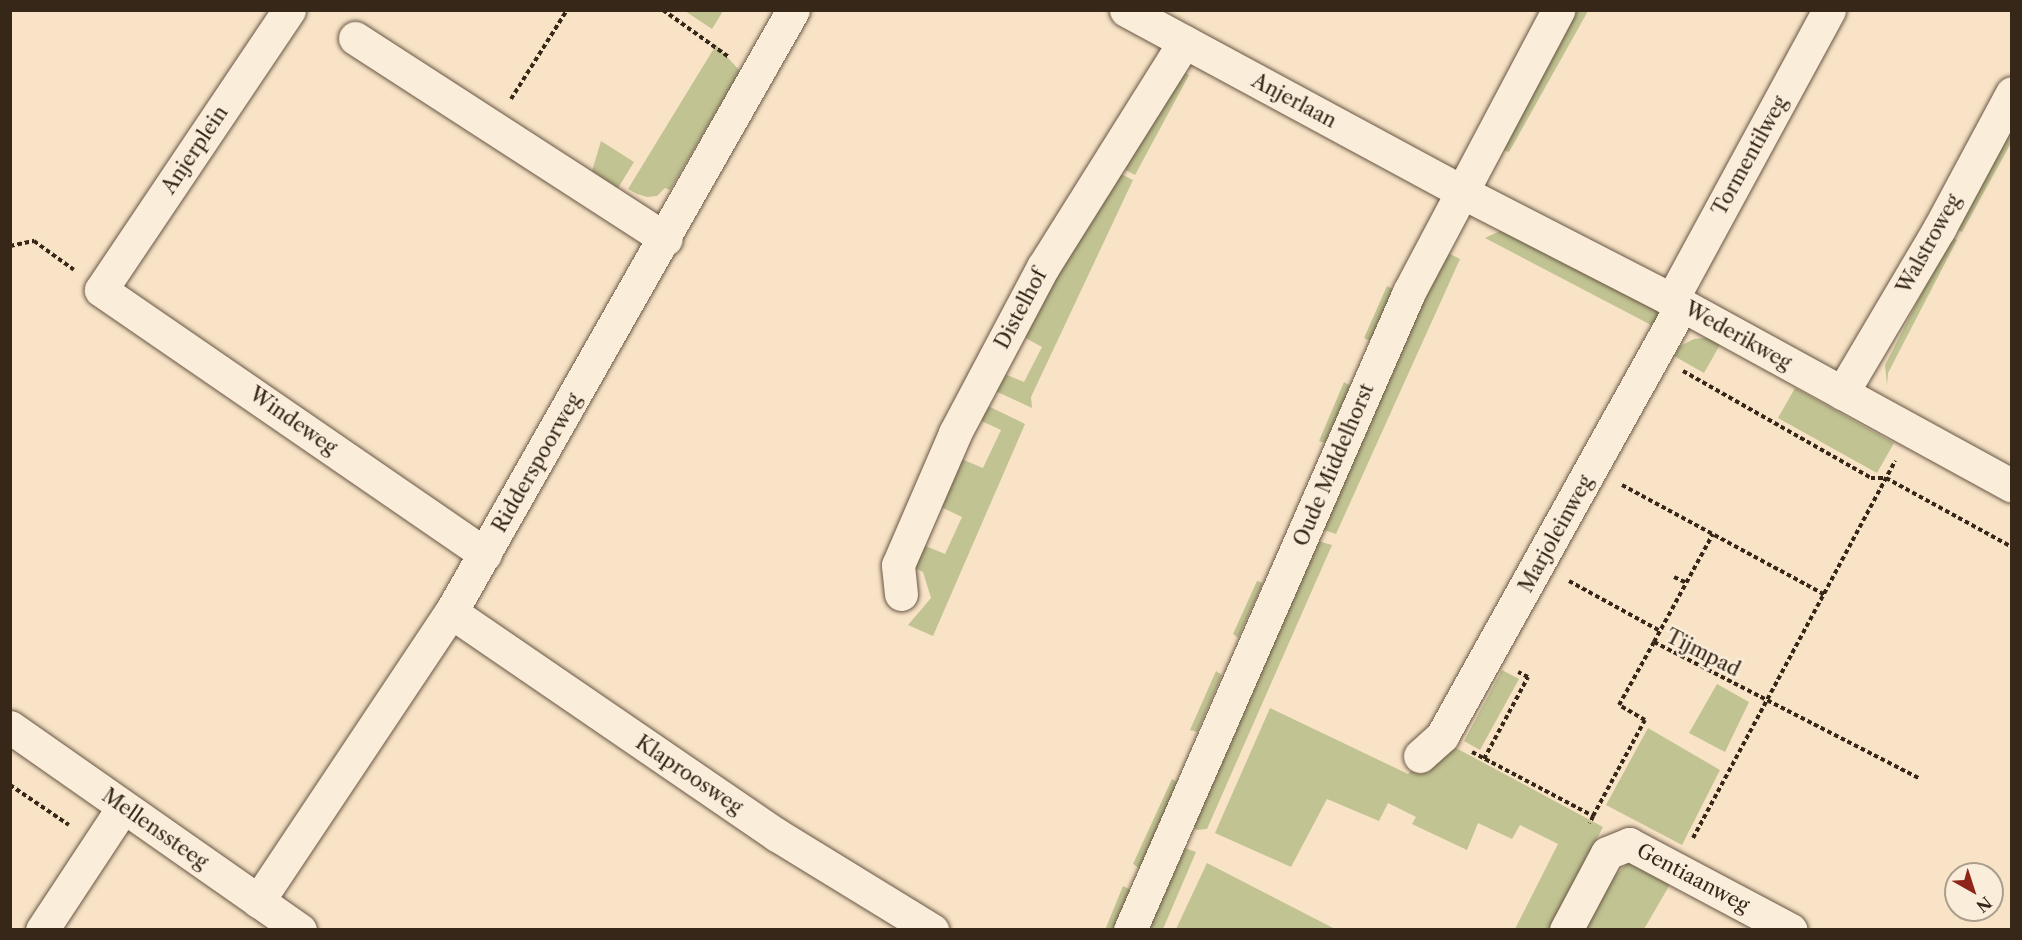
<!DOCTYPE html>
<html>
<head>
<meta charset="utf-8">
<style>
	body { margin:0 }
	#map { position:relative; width:2022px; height:940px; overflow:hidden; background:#f8e3c6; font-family:"Libre Caslon Text",serif }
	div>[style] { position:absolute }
	.green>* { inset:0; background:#c1c392 }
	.path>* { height:4px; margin-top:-2px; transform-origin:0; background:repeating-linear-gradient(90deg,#372718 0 4.5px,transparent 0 7.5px) }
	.roads { filter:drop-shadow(0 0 2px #675644) drop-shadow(0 0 2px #675644) }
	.street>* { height:33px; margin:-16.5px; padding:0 16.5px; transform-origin:16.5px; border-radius:16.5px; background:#faedda }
	.secondary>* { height:33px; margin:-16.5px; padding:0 16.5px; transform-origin:16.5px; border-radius:16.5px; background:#faedda }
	span { translate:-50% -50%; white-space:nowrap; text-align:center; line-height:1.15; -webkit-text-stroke:5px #faedda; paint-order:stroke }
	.street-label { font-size:20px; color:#372718 }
	.frame { position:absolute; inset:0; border:12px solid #372718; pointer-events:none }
	.north { position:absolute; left:1944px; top:862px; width:60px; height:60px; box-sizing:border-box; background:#faedda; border:2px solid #ac9e8c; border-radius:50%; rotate:141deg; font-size:16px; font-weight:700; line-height:24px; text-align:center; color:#372718 }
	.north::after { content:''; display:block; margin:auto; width:21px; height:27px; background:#8f2418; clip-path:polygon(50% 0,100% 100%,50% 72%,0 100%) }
</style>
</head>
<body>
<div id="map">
	<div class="green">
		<i style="clip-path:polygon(685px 11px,685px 10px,723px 11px,712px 29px)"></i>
		<i style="clip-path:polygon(1574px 11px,1588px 11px,1509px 152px,1498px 148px)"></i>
		<i style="clip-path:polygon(716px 45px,740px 71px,670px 190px,665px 188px,657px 196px,647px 197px,637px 194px,628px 189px)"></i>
		<i style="clip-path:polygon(1182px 71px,1189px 75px,1135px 175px,1118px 166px)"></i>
		<i style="clip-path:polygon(2011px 124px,2011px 143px,1962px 232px,1956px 229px)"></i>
		<i style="clip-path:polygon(601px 141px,634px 162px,618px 188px,592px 171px)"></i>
		<i style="clip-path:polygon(1115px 171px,1133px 180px,1031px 397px,1032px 408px,991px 389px,1000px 372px,1024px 382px,1042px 347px,1020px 335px)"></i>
		<i style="clip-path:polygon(1502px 230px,1661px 313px,1653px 326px,1485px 238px)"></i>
		<i style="clip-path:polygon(1951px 236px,1957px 240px,1888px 373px,1887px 385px,1885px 365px)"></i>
		<i style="clip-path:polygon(1450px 254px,1460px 259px,1336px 534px,1321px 529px,1439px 263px)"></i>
		<i style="clip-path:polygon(1387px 286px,1393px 289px,1370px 341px,1364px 338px)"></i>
		<i style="clip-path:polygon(1712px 337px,1721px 343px,1704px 373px,1674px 356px,1680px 346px,1694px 339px)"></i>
		<i style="clip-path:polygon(1344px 382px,1351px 386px,1325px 443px,1319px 441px)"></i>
		<i style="clip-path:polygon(1795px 388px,1894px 443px,1877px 473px,1778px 418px)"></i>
		<i style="clip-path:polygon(984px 404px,1025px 424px,933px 636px,908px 625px,931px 598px,923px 572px,913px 567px,921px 544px,945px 554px,962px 517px,939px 506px,959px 458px,983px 468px,1001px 430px,977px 419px)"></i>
		<i style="clip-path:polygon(1318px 541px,1332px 545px,1207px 829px,1197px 830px,1191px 826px)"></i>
		<i style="clip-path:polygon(1257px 581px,1263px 583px,1238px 638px,1233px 634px)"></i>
		<i style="clip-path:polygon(1502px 670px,1519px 679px,1480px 750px,1464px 741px)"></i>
		<i style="clip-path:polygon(1216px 671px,1222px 675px,1197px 732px,1190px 730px)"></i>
		<i style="clip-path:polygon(1717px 684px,1749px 702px,1725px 752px,1689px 733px)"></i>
		<i style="clip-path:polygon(1270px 708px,1408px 774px,1443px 741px,1603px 827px,1550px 930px,1515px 929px,1558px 844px,1520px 825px,1512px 839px,1478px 823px,1467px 850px,1412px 824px,1416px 817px,1388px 803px,1379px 821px,1327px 799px,1291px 867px,1215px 833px)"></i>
		<i style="clip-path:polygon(1648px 728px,1720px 770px,1682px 845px,1606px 805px)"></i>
		<i style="clip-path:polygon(1172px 779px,1179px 783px,1142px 870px,1133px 864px)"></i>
		<i style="clip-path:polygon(1185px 848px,1196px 852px,1163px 929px,1148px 929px)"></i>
		<i style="clip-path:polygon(1629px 862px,1672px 881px,1644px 929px,1583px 930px,1612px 878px)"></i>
		<i style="clip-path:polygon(1207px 863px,1335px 929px,1176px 929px)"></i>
		<i style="clip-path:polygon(1123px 886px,1131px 890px,1114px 929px,1105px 930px)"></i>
	</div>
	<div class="path">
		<i style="left:663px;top:10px;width:81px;rotate:35.5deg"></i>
		<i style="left:511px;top:99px;width:105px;rotate:-57.8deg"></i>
		<i style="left:10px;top:246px;width:25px;rotate:-12deg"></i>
		<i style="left:34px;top:241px;width:49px;rotate:35.9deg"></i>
		<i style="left:1683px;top:371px;width:216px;rotate:29.6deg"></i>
		<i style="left:1871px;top:478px;width:15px"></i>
		<i style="left:1886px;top:478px;width:144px;rotate:28.7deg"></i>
		<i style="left:1622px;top:485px;width:230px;rotate:28.4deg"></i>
		<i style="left:1674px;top:577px;width:14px;rotate:25deg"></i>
		<i style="left:1569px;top:581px;width:104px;rotate:28.8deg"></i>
		<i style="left:1654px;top:642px;width:123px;rotate:-61.4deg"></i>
		<i style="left:1472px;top:752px;width:137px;rotate:27.9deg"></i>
		<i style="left:1593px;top:816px;width:8px;rotate:113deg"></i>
		<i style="left:1484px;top:759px;width:93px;rotate:-61.8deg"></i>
		<i style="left:1528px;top:677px;width:11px;rotate:-153deg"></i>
		<i style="left:10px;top:785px;width:71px;rotate:34.1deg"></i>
		<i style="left:1593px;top:816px;width:109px;rotate:-61.6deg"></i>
		<i style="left:1645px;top:720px;width:30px;rotate:-150deg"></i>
		<i style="left:1619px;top:705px;width:72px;rotate:-60.9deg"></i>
		<i style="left:1654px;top:642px;width:298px;rotate:27.2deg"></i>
		<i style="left:1693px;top:838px;width:428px;rotate:-61.8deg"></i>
	</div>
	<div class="roads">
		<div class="street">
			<i style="left:289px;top:10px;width:337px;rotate:123.9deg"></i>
			<i style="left:101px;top:290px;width:466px;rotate:34.5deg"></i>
			<i style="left:1126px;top:10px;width:382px;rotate:28.4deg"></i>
			<i style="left:1462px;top:192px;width:247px;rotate:27.2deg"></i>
			<i style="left:1682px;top:305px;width:376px;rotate:28.7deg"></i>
			<i style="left:355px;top:38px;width:370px;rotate:32.9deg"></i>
			<i style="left:1671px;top:301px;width:331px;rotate:-61.5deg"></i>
			<i style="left:1842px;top:393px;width:191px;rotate:-59.4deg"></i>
			<i style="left:1939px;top:229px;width:154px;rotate:-61.8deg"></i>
			<i style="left:901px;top:594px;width:29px;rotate:-96deg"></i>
			<i style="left:898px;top:565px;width:144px;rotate:-66.6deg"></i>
			<i style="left:955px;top:433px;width:188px;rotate:-62.1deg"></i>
			<i style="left:1043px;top:267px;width:266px;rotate:-57.9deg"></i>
			<i style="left:451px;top:612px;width:395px;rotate:34.4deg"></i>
			<i style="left:777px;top:835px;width:182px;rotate:31.5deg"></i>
			<i style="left:10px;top:727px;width:354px;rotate:35deg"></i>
			<i style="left:1420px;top:756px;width:30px;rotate:-42deg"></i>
			<i style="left:1442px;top:736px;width:493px;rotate:-60.9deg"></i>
			<i style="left:258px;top:901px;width:348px;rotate:-56.3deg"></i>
			<i style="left:451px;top:612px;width:692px;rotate:-60.4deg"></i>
			<i style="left:42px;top:930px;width:147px;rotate:-56.6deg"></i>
			<i style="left:1566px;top:930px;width:87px;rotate:-62deg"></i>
			<i style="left:1607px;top:853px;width:24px;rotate:-22deg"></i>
			<i style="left:1629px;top:844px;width:183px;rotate:28deg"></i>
		</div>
		<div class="secondary">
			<i style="left:1130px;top:930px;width:696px;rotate:-66.38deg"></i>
			<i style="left:1409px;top:292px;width:319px;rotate:-62.1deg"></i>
		</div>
	</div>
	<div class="street-label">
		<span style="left:1294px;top:101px;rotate:28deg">Anjerlaan</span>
		<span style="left:195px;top:150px;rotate:-56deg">Anjerplein</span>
		<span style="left:1750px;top:156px;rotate:-61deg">Tormentilweg</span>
		<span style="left:1929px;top:244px;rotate:-61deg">Walstroweg</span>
		<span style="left:1021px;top:309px;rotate:-62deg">Distelhof</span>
		<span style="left:1738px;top:336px;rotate:29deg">Wederikweg</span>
		<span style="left:293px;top:421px;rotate:35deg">Windeweg</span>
		<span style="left:537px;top:463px;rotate:-60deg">Ridderspoorweg</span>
		<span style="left:1334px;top:465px;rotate:-67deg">Oude Middelhorst</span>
		<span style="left:1556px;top:534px;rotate:-61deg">Marjoleinweg</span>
		<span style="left:1703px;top:653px;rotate:27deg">Tijmpad</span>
		<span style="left:689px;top:775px;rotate:34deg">Klaproosweg</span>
		<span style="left:155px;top:829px;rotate:35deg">Mellenssteeg</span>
		<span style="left:1693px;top:878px;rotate:28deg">Gentiaanweg</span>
	</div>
	<div class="frame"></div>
	<div class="north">N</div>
</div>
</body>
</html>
